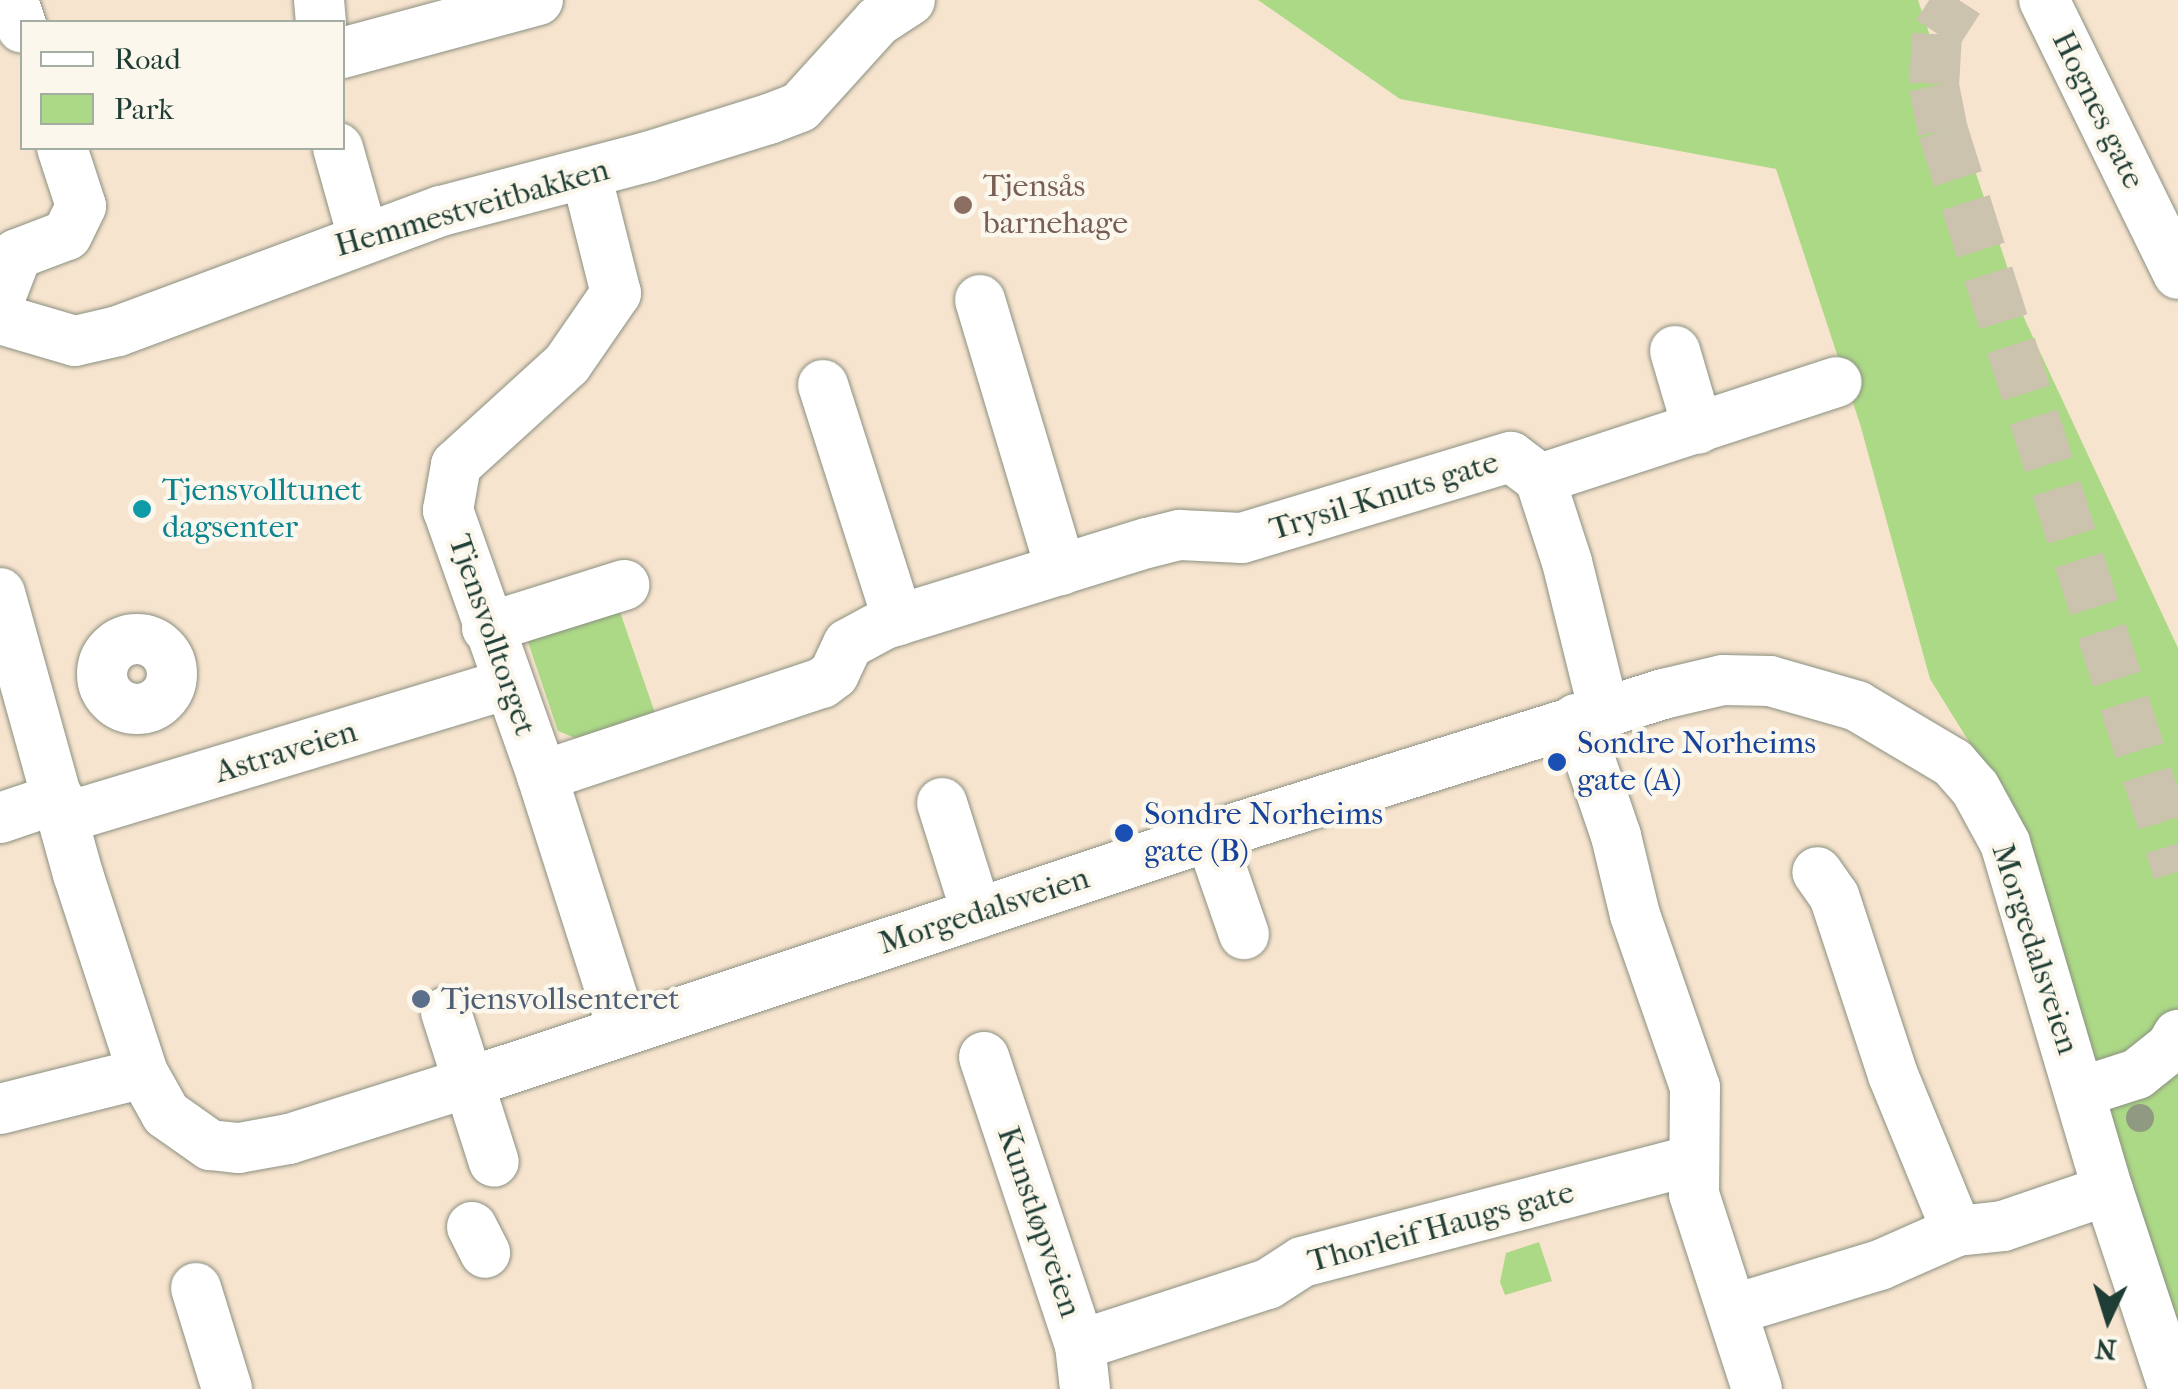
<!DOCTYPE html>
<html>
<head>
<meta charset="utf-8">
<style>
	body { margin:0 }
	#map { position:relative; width:2178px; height:1389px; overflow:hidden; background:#f7e4ce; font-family:"IM FELL French Canon",serif }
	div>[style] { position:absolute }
	.green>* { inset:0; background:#acd986 }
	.minor-tunnel>* { height:50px; margin-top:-25px; transform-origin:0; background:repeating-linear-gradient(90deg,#ccc3af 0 50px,transparent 0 75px) }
	.roads { filter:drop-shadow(0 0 2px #8b9081) drop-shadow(0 0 2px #8b9081) }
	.minor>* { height:50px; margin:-25px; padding:0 25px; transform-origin:25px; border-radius:25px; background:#fff }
	.minor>.ring { margin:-25px; padding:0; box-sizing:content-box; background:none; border:50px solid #fff; border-radius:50% }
	.trees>* { width:28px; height:28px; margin:-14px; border-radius:50%; background:#909982 }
	.dots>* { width:28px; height:28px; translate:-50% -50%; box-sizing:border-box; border:5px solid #fbf7ec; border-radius:50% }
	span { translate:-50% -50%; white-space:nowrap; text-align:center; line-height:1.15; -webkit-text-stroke:9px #fbf7ec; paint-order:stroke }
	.street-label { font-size:32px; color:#1f3d34 }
	.education-label { font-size:32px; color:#785e54 }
	.left { translate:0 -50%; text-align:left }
	.culture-label { font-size:32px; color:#0d838f }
	.transit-label { font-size:32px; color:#164399 }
	.service-label { font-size:32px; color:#4e5e75 }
	.legend { position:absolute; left:20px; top:20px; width:325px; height:130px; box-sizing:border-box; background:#fbf7ec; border:2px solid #a3ada2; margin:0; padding:12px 18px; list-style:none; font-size:30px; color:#1f3d34 }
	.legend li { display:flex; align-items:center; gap:20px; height:50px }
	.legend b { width:50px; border:2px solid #a3ada2 }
	.north { position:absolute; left:2058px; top:1269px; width:100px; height:100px; -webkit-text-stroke:8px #fbf7ec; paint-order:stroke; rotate:184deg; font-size:28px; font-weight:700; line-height:40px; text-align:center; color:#1f3d34 }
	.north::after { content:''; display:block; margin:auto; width:35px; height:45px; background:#1f3d34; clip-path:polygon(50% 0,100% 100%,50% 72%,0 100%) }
</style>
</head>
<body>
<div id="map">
	<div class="green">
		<i style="clip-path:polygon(1258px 0,1918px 0,2025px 320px,2178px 648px,2178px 1333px,1999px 790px,1930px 679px,1860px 424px,1776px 169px,1400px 99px)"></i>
		<i style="clip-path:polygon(618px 606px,656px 716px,580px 740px,558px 731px,525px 633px)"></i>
		<i style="clip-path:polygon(1539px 1242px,1552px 1281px,1505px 1295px,1500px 1282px,1506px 1253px)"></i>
	</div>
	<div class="minor-tunnel">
		<i style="left:1959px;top:0;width:40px;rotate:122.9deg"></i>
		<i style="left:1937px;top:34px;width:52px;rotate:93.3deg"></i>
		<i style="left:1934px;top:86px;width:46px;rotate:78.7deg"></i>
		<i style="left:1943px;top:131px;width:777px;rotate:72.4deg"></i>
	</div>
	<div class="roads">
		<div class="minor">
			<i style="left:13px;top:0;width:29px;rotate:72deg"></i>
			<i style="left:319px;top:0;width:22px;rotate:85deg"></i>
			<i style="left:2044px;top:0;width:305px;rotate:63.9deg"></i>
			<i style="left:342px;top:53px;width:203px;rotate:-15.1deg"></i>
			<i style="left:338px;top:148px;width:92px;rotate:74.3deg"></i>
			<i style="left:586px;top:174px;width:123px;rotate:75.9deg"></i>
			<i style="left:616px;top:293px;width:86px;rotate:124.6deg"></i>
			<i style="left:567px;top:364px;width:150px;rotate:137.7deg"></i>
			<i style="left:456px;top:465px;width:46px;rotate:100.1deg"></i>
			<i style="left:448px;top:510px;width:282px;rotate:70.5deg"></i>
			<i style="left:542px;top:776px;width:267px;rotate:72.3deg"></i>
			<i style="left:0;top:298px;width:47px;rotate:-68.9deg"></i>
			<i style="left:17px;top:254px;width:53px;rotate:-20.8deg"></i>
			<i style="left:67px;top:235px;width:32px;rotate:-64deg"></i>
			<i style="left:81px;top:206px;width:61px;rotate:-108.1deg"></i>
			<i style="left:980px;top:300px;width:282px;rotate:73.3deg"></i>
			<i style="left:0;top:319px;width:78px;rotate:16.3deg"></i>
			<i style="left:75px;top:341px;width:44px;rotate:-13.1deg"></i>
			<i style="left:118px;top:331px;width:345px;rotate:-20.4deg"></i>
			<i style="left:441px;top:211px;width:213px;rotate:-14.7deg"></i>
			<i style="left:647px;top:157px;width:128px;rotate:-17.3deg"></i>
			<i style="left:769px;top:119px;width:33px;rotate:-21deg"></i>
			<i style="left:800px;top:107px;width:116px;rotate:-47.8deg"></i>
			<i style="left:878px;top:21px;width:38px;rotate:-33deg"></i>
			<i style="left:1675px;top:351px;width:81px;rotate:73.6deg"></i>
			<i style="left:823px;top:385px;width:247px;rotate:72.3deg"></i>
			<i style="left:1540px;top:479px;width:87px;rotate:72deg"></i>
			<i style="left:1567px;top:562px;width:154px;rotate:76.1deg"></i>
			<i style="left:0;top:593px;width:292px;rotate:74.5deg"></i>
			<i style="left:78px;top:874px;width:209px;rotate:71.9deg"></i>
			<i style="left:143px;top:1073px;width:47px;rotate:60.7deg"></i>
			<i style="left:166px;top:1114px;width:54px;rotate:35.2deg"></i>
			<i style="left:210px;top:1145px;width:29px;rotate:6deg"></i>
			<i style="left:239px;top:1148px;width:51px;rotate:-10.2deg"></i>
			<i style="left:289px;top:1139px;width:190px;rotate:-17.5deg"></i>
			<i style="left:470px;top:1082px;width:780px;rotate:-18.39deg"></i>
			<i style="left:1210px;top:836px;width:475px;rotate:-17.4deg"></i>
			<i style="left:1663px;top:694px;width:62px;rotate:-13.1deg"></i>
			<i style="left:1723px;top:680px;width:47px;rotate:1.2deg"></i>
			<i style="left:1770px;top:681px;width:91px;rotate:16deg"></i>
			<i style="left:1857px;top:706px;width:112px;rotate:30.7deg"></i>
			<i style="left:1953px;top:763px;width:33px;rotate:49deg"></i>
			<i style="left:1975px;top:788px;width:63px;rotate:61.4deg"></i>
			<i style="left:2005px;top:843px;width:362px;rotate:73.5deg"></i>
			<i style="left:2108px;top:1190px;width:210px;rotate:71.7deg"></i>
			<i style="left:487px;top:628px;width:144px;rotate:-17.4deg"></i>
			<i class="ring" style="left:102px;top:639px;width:20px;height:20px"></i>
			<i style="left:1576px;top:719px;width:124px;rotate:71.1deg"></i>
			<i style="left:1616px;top:836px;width:81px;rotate:76.5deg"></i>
			<i style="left:1635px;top:915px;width:182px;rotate:70.8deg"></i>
			<i style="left:1695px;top:1087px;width:107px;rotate:90.5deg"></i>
			<i style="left:1694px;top:1194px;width:205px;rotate:72.1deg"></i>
			<i style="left:542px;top:776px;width:295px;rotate:-18.4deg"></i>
			<i style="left:822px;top:683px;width:15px;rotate:-37deg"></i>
			<i style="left:834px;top:674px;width:33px;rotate:-65deg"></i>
			<i style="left:848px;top:644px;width:42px;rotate:-28.4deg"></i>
			<i style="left:885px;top:624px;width:274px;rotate:-17.2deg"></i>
			<i style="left:1147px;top:543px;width:34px;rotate:-14deg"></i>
			<i style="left:1180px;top:535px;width:62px;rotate:2.8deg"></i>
			<i style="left:1242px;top:538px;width:281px;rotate:-16.8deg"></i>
			<i style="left:1511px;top:457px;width:36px;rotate:37deg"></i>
			<i style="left:1540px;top:479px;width:312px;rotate:-18.1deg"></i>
			<i style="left:942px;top:803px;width:116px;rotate:72.5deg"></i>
			<i style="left:0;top:818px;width:62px;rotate:-18.7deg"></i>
			<i style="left:64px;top:818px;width:464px;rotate:-16.8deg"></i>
			<i style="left:1210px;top:836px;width:104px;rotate:70.9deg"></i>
			<i style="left:446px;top:1012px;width:157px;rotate:72.3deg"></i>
			<i style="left:984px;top:1057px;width:304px;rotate:71.6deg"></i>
			<i style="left:1080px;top:1345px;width:44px;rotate:83.5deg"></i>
			<i style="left:2081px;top:1092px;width:59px;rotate:-17.8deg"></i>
			<i style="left:2137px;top:1074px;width:43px;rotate:-38.5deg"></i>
			<i style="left:2171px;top:1047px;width:14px;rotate:-60deg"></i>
			<i style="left:0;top:1109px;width:147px;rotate:-14.1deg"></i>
			<i style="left:472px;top:1227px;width:29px;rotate:63deg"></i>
			<i style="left:1957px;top:1231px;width:46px;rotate:-6.2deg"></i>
			<i style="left:2003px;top:1226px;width:111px;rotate:-18.9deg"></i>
			<i style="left:196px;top:1288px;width:106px;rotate:72.9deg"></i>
			<i style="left:1732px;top:1310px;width:155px;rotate:-16.9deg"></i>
			<i style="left:1880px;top:1265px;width:84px;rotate:-23.8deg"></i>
			<i style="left:1957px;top:1231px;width:169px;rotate:-112.3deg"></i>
			<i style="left:1893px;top:1075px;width:188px;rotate:-108.2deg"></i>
			<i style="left:1834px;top:896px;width:29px;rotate:-125deg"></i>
			<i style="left:1080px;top:1345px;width:198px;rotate:-18deg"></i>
			<i style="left:1268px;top:1284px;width:40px;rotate:-32.9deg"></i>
			<i style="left:1302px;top:1262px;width:405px;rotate:-14.6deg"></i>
		</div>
	</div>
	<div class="trees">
		<i style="left:2140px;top:1118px"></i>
	</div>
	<div class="dots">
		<i style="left:963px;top:205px;background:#8d6e63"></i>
		<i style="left:142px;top:509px;background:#0f9aa8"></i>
		<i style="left:1557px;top:762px;background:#1a4fb4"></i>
		<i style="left:1124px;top:833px;background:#1a4fb4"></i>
		<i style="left:421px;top:999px;background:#5c6f8a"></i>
	</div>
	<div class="street-label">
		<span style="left:2098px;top:110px;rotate:64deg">Hognes gate</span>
		<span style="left:472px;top:208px;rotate:-16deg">Hemmestveitbakken</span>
		<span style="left:1384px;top:496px;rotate:-17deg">Trysil-Knuts gate</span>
		<span style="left:492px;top:635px;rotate:71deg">Tjensvolltorget</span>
		<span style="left:286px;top:752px;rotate:-17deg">Astraveien</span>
		<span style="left:984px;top:911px;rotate:-18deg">Morgedalsveien</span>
		<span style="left:2035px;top:949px;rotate:72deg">Morgedalsveien</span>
		<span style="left:1039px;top:1222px;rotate:71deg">Kunstløpveien</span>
		<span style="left:1441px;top:1227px;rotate:-15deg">Thorleif Haugs gate</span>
	</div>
	<div class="education-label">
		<span class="left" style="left:983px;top:205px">Tjensås<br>barnehage</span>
	</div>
	<div class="culture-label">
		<span class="left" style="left:162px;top:509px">Tjensvolltunet<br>dagsenter</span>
	</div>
	<div class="transit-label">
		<span class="left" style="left:1577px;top:762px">Sondre Norheims<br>gate (A)</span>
		<span class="left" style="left:1144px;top:833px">Sondre Norheims<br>gate (B)</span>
	</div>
	<div class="service-label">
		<span class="left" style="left:441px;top:999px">Tjensvollsenteret</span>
	</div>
	<ul class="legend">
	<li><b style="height:12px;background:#fff"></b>Road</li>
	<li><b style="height:28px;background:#acd986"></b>Park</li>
	</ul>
	<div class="north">N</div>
</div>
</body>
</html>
